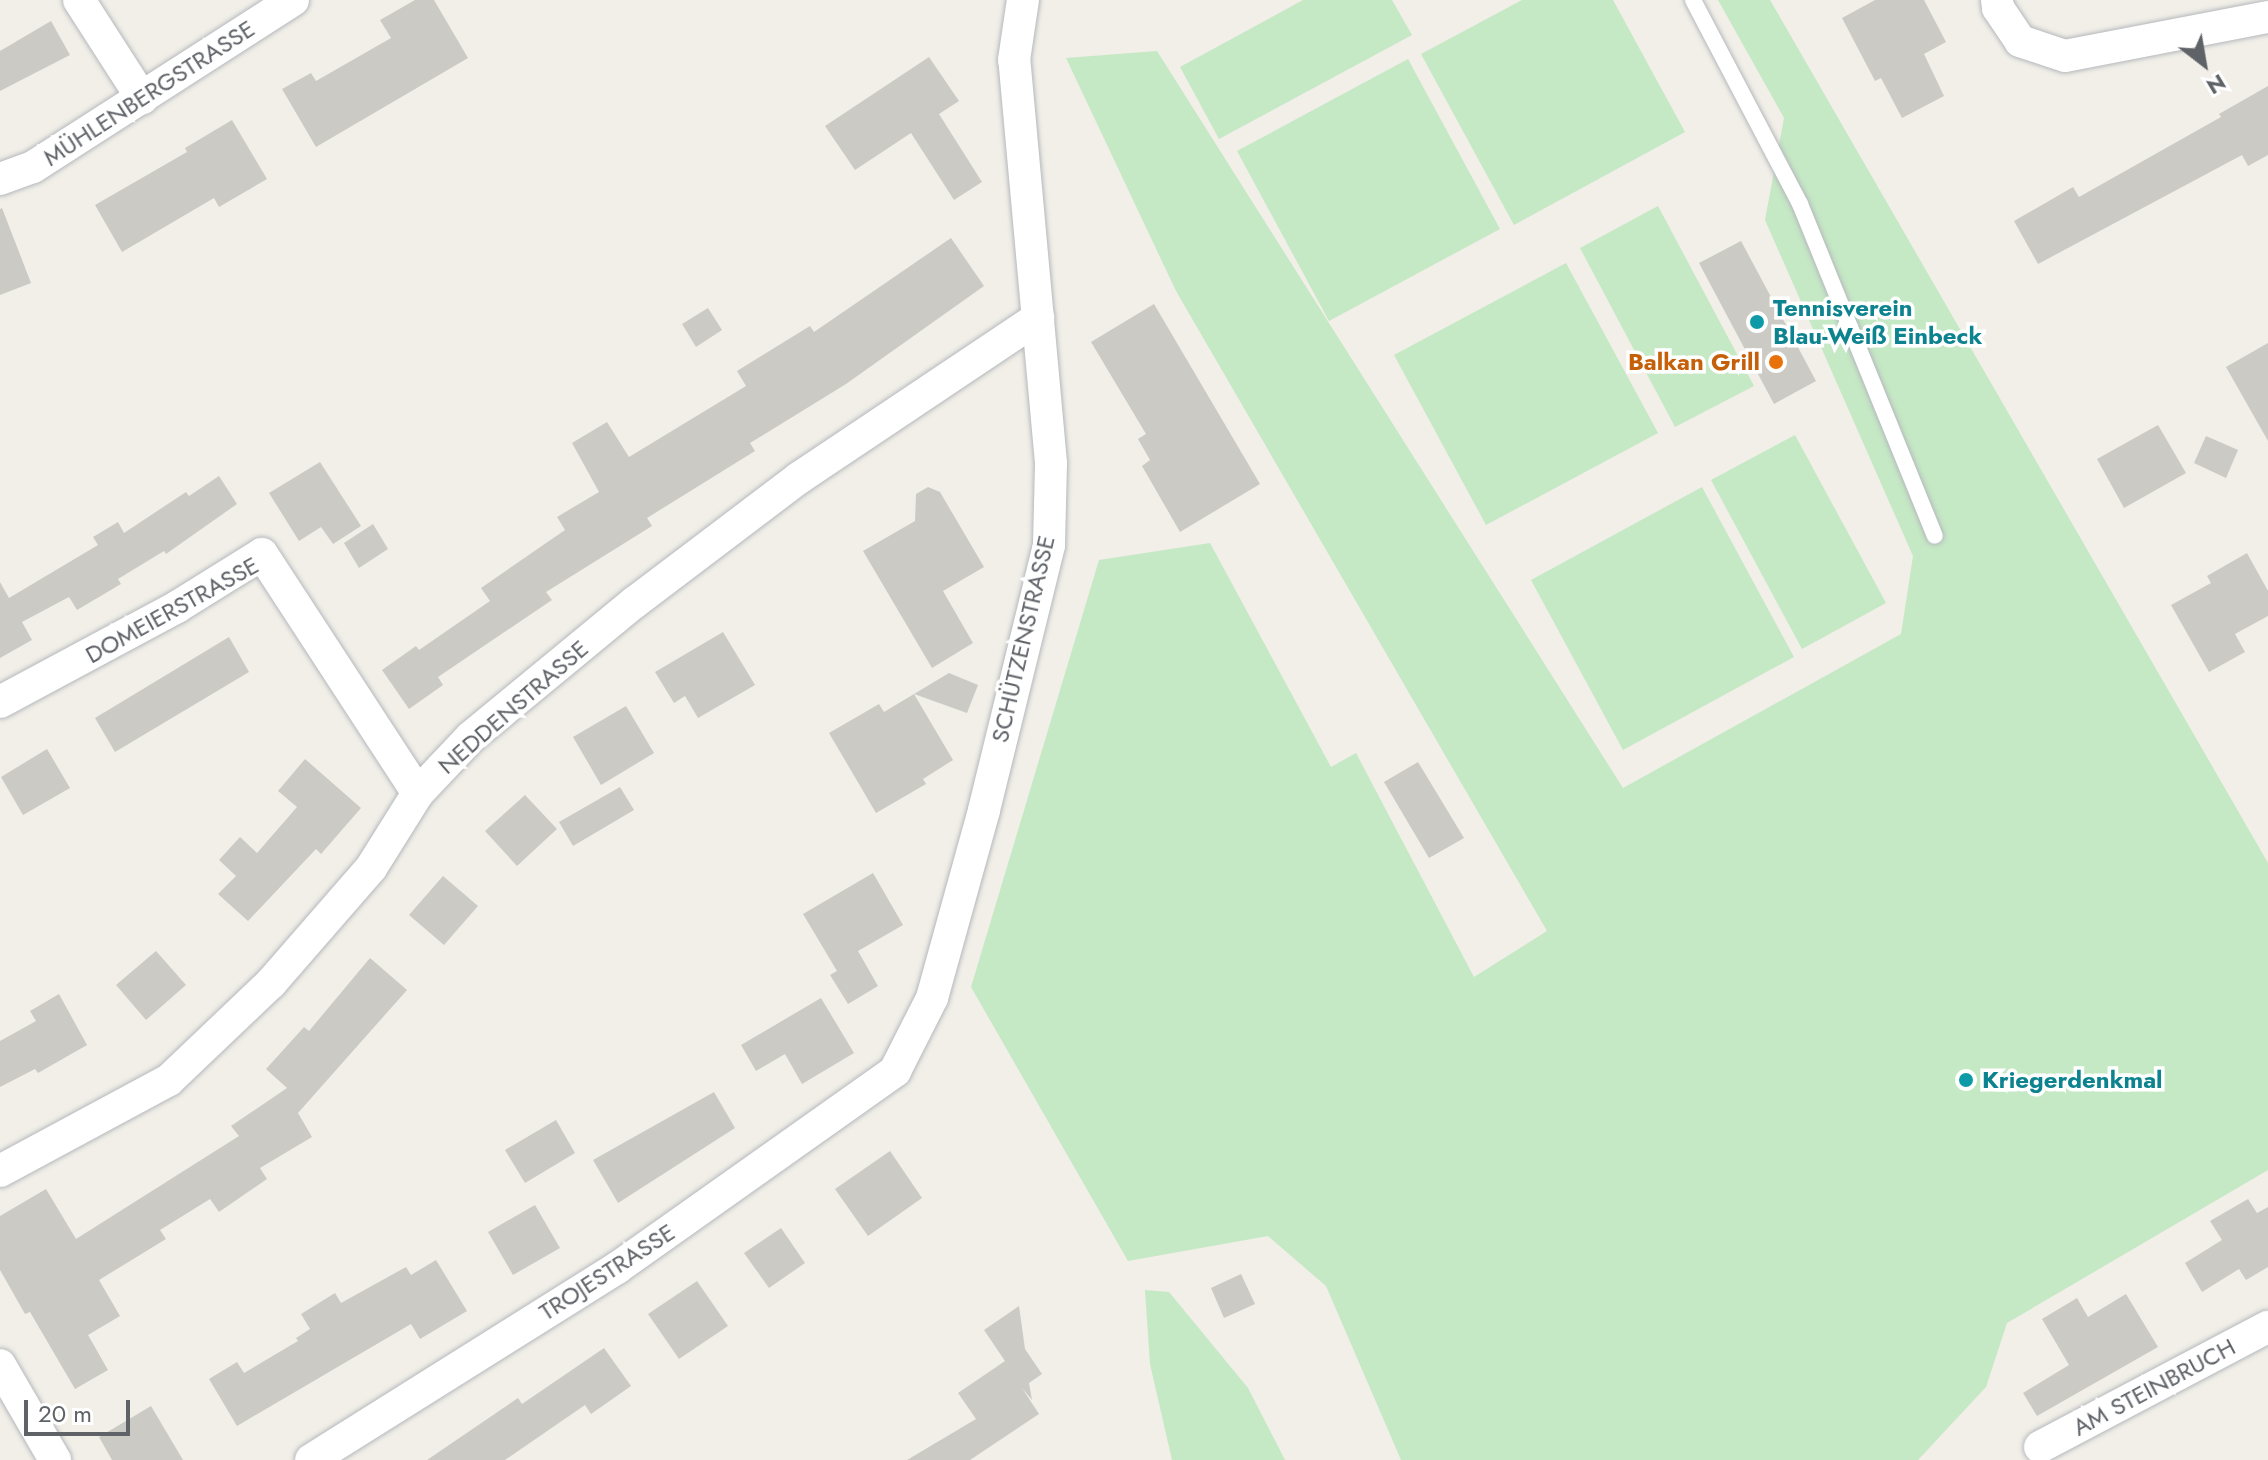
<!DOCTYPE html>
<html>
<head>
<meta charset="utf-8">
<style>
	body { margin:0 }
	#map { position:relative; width:2268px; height:1460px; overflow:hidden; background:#f1efe8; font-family:Jost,sans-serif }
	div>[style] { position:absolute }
	.green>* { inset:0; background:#c5e8c5 }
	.building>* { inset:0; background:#cccac5 }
	.roads { filter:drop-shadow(0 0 2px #b5b8bc) drop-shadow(0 0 2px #b5b8bc) }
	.lane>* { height:16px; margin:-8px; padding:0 8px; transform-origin:8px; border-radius:8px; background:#fff }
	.street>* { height:32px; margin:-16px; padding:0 16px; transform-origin:16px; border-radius:16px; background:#fff }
	.dots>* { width:22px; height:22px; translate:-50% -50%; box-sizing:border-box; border:4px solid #fff; border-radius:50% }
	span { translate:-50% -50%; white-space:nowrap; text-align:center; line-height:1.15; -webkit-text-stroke:7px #fff; paint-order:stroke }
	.street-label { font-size:24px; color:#5f6368 }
	.culture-label { font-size:24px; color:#0d838f; font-weight:700 }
	.left { translate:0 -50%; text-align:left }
	.food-label { font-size:24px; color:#c56008; font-weight:700 }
	.right { translate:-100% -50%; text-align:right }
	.north { position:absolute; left:2164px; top:24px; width:80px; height:80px; -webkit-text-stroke:6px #fff; paint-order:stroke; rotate:149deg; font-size:22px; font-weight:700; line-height:32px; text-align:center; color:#5f6368 }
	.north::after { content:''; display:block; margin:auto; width:28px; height:36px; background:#5f6368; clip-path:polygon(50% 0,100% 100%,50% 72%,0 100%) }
	.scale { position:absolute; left:24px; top:1400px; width:106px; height:36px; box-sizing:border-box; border:4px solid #5f6368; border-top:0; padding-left:10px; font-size:24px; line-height:28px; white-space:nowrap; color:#5f6368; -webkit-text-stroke:6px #fff; paint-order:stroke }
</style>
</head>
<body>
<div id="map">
	<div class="green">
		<i style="clip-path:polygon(1303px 0,1392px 0,1412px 35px,1219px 139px,1180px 67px)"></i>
		<i style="clip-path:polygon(1522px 0,1613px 0,1685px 132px,1514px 225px,1421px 54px)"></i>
		<i style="clip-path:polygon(1718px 0,1770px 0,2268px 863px,2268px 1170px,2007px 1323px,1986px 1387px,1918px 1460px,1401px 1460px,1326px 1286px,1268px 1236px,1128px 1261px,971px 987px,1099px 560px,1210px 543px,1331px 767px,1356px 753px,1474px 977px,1547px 931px,1176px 291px,1066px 58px,1157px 51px,1623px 788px,1901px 634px,1913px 556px,1765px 220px,1784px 118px)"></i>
		<i style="clip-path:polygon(1408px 59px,1500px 229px,1329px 321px,1237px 151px)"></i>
		<i style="clip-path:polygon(1658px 206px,1754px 386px,1675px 427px,1580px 248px)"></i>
		<i style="clip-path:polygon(1566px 263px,1658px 433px,1486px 525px,1394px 355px)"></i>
		<i style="clip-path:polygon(1795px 435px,1886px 603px,1802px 649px,1711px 480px)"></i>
		<i style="clip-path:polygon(1702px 487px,1794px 657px,1623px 750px,1531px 580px)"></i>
		<i style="clip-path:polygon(1145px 1290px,1169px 1292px,1248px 1388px,1285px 1460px,1172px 1460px,1150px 1364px)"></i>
	</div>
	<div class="building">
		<i style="clip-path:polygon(415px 0,434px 0,468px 58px,316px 147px,282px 89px,311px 73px,316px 81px,391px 38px,380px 20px)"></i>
		<i style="clip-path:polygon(1875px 0,1924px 0,1946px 42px,1924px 54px,1944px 96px,1902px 118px,1881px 78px,1875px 81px,1842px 18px)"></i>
		<i style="clip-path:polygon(51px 21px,70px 55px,0 91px,0 51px)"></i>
		<i style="clip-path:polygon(929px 57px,959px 101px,939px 114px,982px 182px,954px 200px,911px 133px,855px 170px,825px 126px)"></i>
		<i style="clip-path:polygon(2268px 86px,2268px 155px,2248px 166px,2242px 155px,2038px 264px,2014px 221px,2073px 187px,2079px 197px,2221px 117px,2219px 114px)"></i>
		<i style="clip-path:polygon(232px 120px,267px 179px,219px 207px,214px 198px,122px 252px,95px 205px,187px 152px,185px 148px)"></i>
		<i style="clip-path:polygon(2px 208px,31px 283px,0 295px,0 209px)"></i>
		<i style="clip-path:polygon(951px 238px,984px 286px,846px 384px,750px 443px,755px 451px,647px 518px,652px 526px,546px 592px,552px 600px,438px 677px,443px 685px,409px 709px,382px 670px,416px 646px,419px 650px,490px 601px,481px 588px,565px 530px,557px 517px,599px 492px,572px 443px,607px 422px,629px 457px,746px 386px,737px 371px,810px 326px,814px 332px)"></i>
		<i style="clip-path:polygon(1741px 241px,1816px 381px,1774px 404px,1699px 263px)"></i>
		<i style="clip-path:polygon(1154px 304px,1260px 484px,1180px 532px,1142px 466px,1150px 460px,1138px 439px,1146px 434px,1091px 342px)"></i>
		<i style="clip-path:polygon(708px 308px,722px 330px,696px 347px,682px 324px)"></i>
		<i style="clip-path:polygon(2268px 343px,2268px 441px,2226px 367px)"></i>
		<i style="clip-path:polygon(2158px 425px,2186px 473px,2124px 508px,2097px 459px)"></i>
		<i style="clip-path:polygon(2206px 436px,2238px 450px,2226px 478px,2194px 463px)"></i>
		<i style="clip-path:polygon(320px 462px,361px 526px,333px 544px,321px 527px,299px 541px,269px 493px)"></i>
		<i style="clip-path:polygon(219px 476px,237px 504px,166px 554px,164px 551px,118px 579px,121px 584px,77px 610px,69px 597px,22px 622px,32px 640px,0 658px,0 582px,9px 598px,98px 545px,93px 537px,118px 522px,124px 533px,186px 492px,189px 496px)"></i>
		<i style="clip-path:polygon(928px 487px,940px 492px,984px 567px,943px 591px,973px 643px,932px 668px,863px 551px,915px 521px,916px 494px)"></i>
		<i style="clip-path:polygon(373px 524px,388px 549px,359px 568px,344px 543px)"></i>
		<i style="clip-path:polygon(2247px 553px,2268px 591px,2268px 616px,2235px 634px,2245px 652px,2209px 672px,2171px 605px,2211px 583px,2207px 576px)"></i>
		<i style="clip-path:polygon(723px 632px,755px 685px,698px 718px,685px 696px,674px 703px,655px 672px)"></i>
		<i style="clip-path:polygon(229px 637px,249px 672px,115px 752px,95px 718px)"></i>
		<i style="clip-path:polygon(949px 673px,978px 685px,967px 713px,914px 694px,953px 760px,923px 779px,926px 784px,876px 813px,829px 733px,879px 704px,884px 712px)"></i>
		<i style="clip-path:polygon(626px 706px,654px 753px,601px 785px,573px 737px)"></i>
		<i style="clip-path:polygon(47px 749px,70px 788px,23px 815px,1px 777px)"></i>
		<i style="clip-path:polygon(305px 759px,361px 808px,321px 854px,316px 849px,248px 921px,218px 894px,236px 876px,219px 860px,240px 837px,257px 853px,297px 807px,278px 791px)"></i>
		<i style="clip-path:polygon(1418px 762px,1464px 838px,1429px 858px,1384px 782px)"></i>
		<i style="clip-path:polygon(620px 787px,634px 810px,573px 846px,559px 822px)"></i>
		<i style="clip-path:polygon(525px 795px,557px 829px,517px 866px,485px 831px)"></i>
		<i style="clip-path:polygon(873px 873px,903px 925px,858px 951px,878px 986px,848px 1004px,830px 975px,837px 971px,803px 914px)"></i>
		<i style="clip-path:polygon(443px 876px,478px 906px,444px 945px,409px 915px)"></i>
		<i style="clip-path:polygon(156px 951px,186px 985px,146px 1020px,116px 985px)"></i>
		<i style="clip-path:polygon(370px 958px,407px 990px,298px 1113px,312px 1137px,260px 1168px,267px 1179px,219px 1212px,210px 1199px,160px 1230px,166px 1239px,99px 1280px,120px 1316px,88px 1335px,108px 1370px,75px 1389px,30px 1312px,25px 1314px,0 1270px,0 1216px,46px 1189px,76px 1239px,239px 1136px,231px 1126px,287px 1088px,266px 1069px,304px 1027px,309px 1031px)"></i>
		<i style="clip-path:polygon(59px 994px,87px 1045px,38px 1073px,35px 1069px,0 1087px,0 1041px,36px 1021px,30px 1011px)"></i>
		<i style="clip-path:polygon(821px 998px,854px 1053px,802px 1084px,785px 1054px,756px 1071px,741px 1045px)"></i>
		<i style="clip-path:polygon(714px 1092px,735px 1128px,618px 1203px,593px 1160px)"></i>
		<i style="clip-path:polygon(556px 1120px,575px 1153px,525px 1183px,505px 1150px)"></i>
		<i style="clip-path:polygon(890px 1151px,922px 1198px,868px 1236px,835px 1189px)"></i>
		<i style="clip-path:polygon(2248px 1199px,2257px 1213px,2268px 1207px,2268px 1267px,2246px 1280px,2239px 1269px,2202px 1292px,2185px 1263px,2222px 1240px,2210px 1221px)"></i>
		<i style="clip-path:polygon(535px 1205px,560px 1248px,513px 1275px,488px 1232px)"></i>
		<i style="clip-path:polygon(781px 1228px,805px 1263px,769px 1288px,744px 1253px)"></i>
		<i style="clip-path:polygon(436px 1260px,467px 1311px,420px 1339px,411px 1324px,237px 1426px,209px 1379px,237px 1362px,244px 1373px,298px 1341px,296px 1338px,310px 1329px,301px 1314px,335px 1293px,341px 1303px,406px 1267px,411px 1275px)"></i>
		<i style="clip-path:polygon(1241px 1274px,1255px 1304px,1224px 1318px,1211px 1288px)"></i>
		<i style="clip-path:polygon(697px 1281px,728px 1326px,679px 1359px,648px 1314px)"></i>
		<i style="clip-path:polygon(2126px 1294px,2158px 1347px,2037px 1416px,2023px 1393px,2069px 1365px,2042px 1319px,2077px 1298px,2088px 1317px)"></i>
		<i style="clip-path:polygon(1019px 1306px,1025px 1349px,1042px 1374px,1029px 1383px,1032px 1400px,1022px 1388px,1039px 1414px,970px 1460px,907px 1460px,976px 1419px,958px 1393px,1005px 1361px,984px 1330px)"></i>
		<i style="clip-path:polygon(604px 1348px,631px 1386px,591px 1414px,585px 1405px,505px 1460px,427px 1460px,518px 1398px,522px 1404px)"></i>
		<i style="clip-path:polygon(151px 1406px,183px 1460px,112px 1460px,99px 1437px)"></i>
	</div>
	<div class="roads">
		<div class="lane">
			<i style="left:1693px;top:0;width:230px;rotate:62.3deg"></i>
			<i style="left:1800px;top:204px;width:358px;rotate:67.9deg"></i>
		</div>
		<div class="street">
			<i style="left:79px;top:0;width:117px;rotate:57.3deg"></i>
			<i style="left:1997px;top:0;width:8px;rotate:83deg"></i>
			<i style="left:1998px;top:8px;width:40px;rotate:56deg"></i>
			<i style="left:2020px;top:41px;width:47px;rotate:18.4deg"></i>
			<i style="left:2065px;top:56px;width:207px;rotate:-10.9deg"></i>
			<i style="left:0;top:179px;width:35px;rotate:-20deg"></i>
			<i style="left:33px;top:167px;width:309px;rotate:-32.7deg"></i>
			<i style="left:0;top:702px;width:201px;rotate:-28.2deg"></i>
			<i style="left:177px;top:607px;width:100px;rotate:-31.9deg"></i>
			<i style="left:262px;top:554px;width:285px;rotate:56.9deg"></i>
			<i style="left:0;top:1171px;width:192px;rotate:-28.3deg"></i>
			<i style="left:169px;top:1080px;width:141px;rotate:-43.6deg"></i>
			<i style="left:271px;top:983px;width:152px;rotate:-49deg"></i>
			<i style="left:371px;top:868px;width:89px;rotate:-57.9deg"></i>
			<i style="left:418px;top:793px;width:77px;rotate:-46.6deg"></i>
			<i style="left:471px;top:737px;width:212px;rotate:-39.5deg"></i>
			<i style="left:635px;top:602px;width:206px;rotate:-37.1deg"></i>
			<i style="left:799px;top:478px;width:288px;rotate:-33.8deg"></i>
			<i style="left:0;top:1365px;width:110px;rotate:59.9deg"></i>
			<i style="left:2040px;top:1447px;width:258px;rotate:-27.8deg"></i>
			<i style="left:311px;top:1460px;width:361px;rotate:-32.1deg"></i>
			<i style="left:617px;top:1268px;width:341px;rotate:-35.3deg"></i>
			<i style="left:895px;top:1071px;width:82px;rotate:-63.1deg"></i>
			<i style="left:932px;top:998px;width:195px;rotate:-74.5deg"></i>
			<i style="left:984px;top:810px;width:273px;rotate:-76.2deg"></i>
			<i style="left:1049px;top:545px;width:82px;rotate:-88.6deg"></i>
			<i style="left:1051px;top:463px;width:405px;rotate:-95.2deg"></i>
			<i style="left:1014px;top:60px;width:61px;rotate:-81.5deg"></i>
		</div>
	</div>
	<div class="dots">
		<i style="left:1757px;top:322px;background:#0f9aa8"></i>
		<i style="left:1776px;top:362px;background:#e8710a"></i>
		<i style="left:1966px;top:1080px;background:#0f9aa8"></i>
	</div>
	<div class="street-label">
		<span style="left:149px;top:93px;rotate:-33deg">MÜHLENBERGSTRASSE</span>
		<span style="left:172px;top:610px;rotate:-29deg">DOMEIERSTRASSE</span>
		<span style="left:1023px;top:639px;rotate:-77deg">SCHÜTZENSTRASSE</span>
		<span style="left:513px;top:707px;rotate:-41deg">NEDDENSTRASSE</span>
		<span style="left:607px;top:1272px;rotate:-33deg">TROJESTRASSE</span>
		<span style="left:2154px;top:1387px;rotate:-28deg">AM STEINBRUCH</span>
	</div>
	<div class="culture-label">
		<span class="left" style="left:1773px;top:322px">Tennisverein<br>Blau-Weiß Einbeck</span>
		<span class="left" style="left:1982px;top:1080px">Kriegerdenkmal</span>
	</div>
	<div class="food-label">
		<span class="right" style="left:1760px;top:362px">Balkan Grill</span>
	</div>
	<div class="north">N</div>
	<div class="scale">20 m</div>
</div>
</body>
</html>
